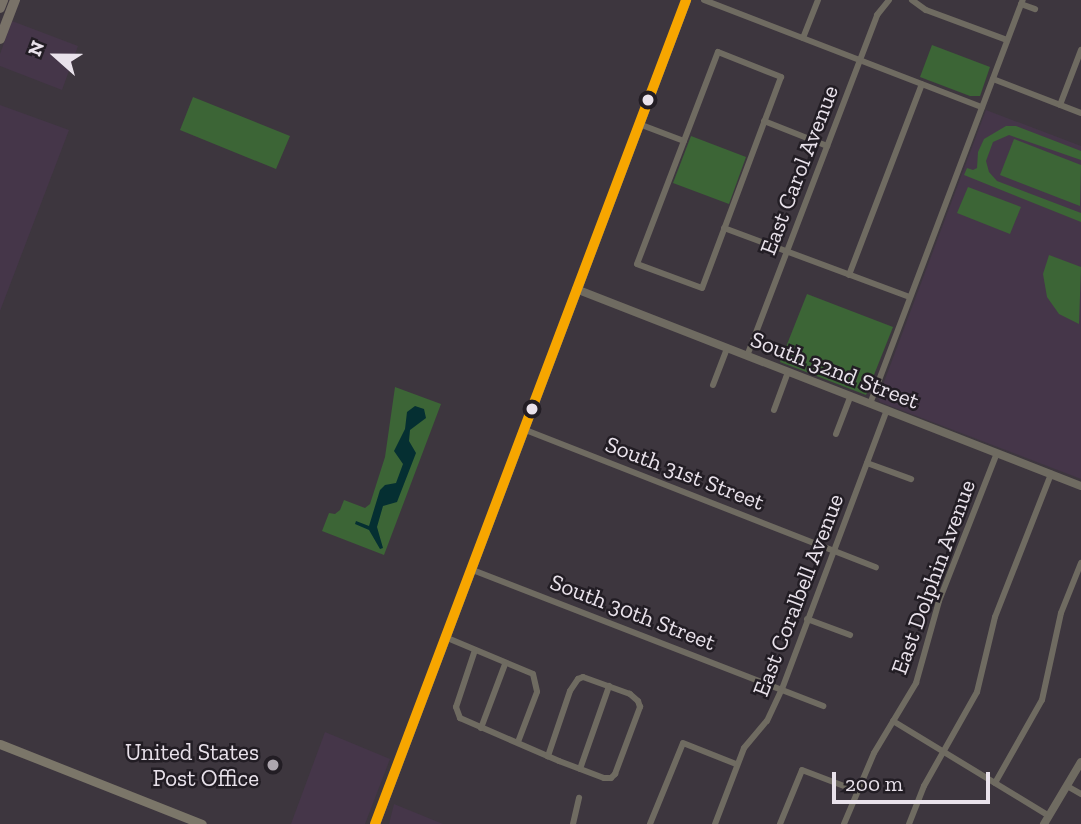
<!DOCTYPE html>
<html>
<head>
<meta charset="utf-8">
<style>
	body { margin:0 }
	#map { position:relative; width:1081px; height:824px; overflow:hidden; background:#3d363e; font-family:"Zilla Slab",serif }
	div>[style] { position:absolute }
	.built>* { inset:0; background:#453649 }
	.green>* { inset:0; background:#3c6536 }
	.water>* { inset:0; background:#052f32 }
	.minor>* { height:6px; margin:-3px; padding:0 3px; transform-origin:3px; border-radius:3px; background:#6f6b61 }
	.tertiary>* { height:8px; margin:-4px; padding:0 4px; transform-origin:4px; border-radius:4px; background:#6f6b61 }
	.secondary>* { height:9px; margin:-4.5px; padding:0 4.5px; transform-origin:4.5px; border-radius:4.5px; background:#7b7669 }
	.primary>* { height:10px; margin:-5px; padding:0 5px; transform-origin:5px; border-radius:5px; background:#797268 }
	.bus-1>* { height:10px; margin:-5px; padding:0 5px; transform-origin:5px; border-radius:5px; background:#f7a600 }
	.dots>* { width:19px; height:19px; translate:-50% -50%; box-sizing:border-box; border:4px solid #221d24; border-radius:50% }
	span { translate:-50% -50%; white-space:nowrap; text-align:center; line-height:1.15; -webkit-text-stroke:5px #221d24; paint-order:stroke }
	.street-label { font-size:23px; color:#e9e2eb }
	.poi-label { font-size:23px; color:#e9e2eb }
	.right { translate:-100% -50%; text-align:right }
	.north { position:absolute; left:21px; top:21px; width:70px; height:70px; -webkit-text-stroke:5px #221d24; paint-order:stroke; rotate:291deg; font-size:19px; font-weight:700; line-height:28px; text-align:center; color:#e9e2eb }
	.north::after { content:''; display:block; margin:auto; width:24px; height:32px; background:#e9e2eb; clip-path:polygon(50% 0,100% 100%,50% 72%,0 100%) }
	.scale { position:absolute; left:832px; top:772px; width:158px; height:32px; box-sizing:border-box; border:4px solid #e9e2eb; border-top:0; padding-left:9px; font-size:21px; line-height:24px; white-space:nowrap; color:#e9e2eb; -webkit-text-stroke:5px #221d24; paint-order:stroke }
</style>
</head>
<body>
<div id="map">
	<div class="built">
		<i style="clip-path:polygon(12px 21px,78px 46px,62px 90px,0 66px,0 54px)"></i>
		<i style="clip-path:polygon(0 105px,69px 130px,0 311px)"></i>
		<i style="clip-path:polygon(986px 110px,1081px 146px,1081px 479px,880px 402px,878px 398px)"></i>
		<i style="clip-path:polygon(325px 732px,390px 759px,365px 824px,291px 824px)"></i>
		<i style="clip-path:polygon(394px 804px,443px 824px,389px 824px)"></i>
	</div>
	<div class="green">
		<i style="clip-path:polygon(932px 45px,990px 67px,980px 96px,970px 96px,920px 77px)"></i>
		<i style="clip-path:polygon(193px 97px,290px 136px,276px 169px,180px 130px)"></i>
		<i style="clip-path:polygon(1006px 126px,1016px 126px,1081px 151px,1081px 160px,1009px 135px,993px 142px,986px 161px,989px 172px,997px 181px,1081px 213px,1081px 222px,964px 175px,967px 168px,973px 170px,977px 168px,978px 152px,984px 139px)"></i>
		<i style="clip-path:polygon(691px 136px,746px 157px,729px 204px,673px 183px)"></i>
		<i style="clip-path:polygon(1014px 139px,1081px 165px,1080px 206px,1000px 175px)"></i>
		<i style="clip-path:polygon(968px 187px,1021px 207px,1010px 234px,957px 213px)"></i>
		<i style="clip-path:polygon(1049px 255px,1081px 267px,1079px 324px,1059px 314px,1047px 297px,1043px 274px)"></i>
		<i style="clip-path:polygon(807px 294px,893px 327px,866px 395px,780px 362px)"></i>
		<i style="clip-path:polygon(395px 387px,441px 404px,384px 555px,322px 531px,329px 513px,335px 514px,340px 510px,344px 500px,365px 508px,370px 504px,385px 457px)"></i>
	</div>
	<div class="water">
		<i style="clip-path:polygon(415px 406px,424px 409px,426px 418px,410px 430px,409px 441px,416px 453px,397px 502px,383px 506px,377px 527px,383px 548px,380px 549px,369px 530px,355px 524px,356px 521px,369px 526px,380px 490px,385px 485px,396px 483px,403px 464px,394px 451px,405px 429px,407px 412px)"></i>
	</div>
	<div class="minor">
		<i style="left:704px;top:0;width:298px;rotate:21.1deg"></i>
		<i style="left:912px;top:0;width:17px;rotate:36deg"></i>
		<i style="left:926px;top:10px;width:86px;rotate:20.3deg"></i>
		<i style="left:1021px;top:4px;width:15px;rotate:20deg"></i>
		<i style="left:803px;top:38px;width:41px;rotate:-68.5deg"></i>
		<i style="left:718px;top:52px;width:68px;rotate:21.6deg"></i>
		<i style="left:781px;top:77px;width:225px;rotate:110.5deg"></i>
		<i style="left:702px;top:288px;width:69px;rotate:-159.7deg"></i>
		<i style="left:637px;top:264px;width:227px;rotate:-69.1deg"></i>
		<i style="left:993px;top:79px;width:94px;rotate:21.1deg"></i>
		<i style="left:1060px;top:105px;width:59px;rotate:-69.1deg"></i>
		<i style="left:764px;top:121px;width:68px;rotate:21.6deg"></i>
		<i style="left:639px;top:124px;width:48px;rotate:20.7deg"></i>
		<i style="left:724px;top:228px;width:198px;rotate:20.4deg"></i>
		<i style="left:849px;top:275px;width:204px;rotate:-69.1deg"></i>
		<i style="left:747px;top:356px;width:365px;rotate:-69.1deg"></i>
		<i style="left:877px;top:15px;width:19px;rotate:-51deg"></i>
		<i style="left:713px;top:385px;width:40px;rotate:-69deg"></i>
		<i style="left:870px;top:404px;width:432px;rotate:-69.3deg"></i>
		<i style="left:774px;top:410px;width:40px;rotate:-69.8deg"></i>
		<i style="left:523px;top:429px;width:379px;rotate:21.4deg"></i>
		<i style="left:836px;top:434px;width:40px;rotate:-69deg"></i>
		<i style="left:867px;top:463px;width:47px;rotate:20deg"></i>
		<i style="left:470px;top:569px;width:379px;rotate:21.2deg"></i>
		<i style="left:807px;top:619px;width:46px;rotate:20.4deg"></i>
		<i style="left:445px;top:637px;width:95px;rotate:22.8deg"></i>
		<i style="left:533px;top:674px;width:18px;rotate:77deg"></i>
		<i style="left:537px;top:692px;width:53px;rotate:110.8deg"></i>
		<i style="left:475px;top:650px;width:60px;rotate:108.4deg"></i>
		<i style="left:456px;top:707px;width:12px;rotate:70deg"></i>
		<i style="left:460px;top:718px;width:108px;rotate:23.5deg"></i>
		<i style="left:559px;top:761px;width:48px;rotate:20.7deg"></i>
		<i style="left:604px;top:778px;width:7px"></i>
		<i style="left:611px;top:778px;width:6px;rotate:-45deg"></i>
		<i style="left:615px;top:774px;width:72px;rotate:-69.5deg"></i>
		<i style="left:640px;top:707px;width:6px;rotate:-108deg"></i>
		<i style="left:638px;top:701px;width:11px;rotate:-139deg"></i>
		<i style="left:630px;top:694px;width:50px;rotate:-160.1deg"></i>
		<i style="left:583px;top:677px;width:5px;rotate:158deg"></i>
		<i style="left:578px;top:679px;width:14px;rotate:124deg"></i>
		<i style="left:570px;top:691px;width:69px;rotate:108.7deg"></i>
		<i style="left:893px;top:721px;width:183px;rotate:31.3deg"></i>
		<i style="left:481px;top:728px;width:68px;rotate:-69.4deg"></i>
		<i style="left:580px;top:769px;width:88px;rotate:-70.7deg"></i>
		<i style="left:995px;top:783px;width:95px;rotate:-60.5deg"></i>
		<i style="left:1042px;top:700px;width:89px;rotate:-77.7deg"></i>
		<i style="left:1061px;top:613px;width:54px;rotate:-68.2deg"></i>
		<i style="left:1067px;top:786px;width:16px;rotate:30deg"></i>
		<i style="left:573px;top:824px;width:27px;rotate:-77deg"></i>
		<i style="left:650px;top:824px;width:87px;rotate:-67.8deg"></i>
		<i style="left:683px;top:743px;width:57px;rotate:21.6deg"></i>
		<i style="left:715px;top:824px;width:81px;rotate:-69.1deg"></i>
		<i style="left:744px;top:748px;width:35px;rotate:-50deg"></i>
		<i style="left:767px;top:721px;width:35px;rotate:-65deg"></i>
		<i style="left:782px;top:689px;width:298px;rotate:-69.4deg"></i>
		<i style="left:780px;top:824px;width:58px;rotate:-67.8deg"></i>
		<i style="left:802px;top:770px;width:59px;rotate:20.9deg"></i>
		<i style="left:844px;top:824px;width:77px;rotate:-67.1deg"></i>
		<i style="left:874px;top:753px;width:82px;rotate:-59deg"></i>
		<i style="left:916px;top:683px;width:85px;rotate:-74.3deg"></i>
		<i style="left:939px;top:601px;width:159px;rotate:-68.6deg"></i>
		<i style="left:909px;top:824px;width:41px;rotate:-68.5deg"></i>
		<i style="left:924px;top:786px;width:108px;rotate:-60.6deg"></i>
		<i style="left:977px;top:692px;width:77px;rotate:-76.5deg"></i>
		<i style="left:995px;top:617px;width:154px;rotate:-68.6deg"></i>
	</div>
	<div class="tertiary">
		<i style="left:576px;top:289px;width:542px;rotate:21.31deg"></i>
		<i style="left:1044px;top:824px;width:72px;rotate:-59.2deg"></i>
	</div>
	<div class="secondary">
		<i style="left:0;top:744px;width:217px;rotate:21.6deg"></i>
		<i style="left:375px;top:824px;width:881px;rotate:-69.32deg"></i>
	</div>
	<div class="primary">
		<i style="left:0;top:8px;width:9px;rotate:-69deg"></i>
		<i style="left:0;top:39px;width:42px;rotate:-69deg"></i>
	</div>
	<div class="bus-1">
		<i style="left:375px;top:824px;width:881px;rotate:-69.32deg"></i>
	</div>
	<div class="dots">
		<i style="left:648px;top:100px;background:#e9e2eb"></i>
		<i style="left:532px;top:409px;background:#e9e2eb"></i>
		<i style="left:273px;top:765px;background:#ada6ae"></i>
	</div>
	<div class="street-label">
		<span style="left:799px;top:170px;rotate:-69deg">East Carol Avenue</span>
		<span style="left:835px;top:370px;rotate:21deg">South 32nd Street</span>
		<span style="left:685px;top:473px;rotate:21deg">South 31st Street</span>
		<span style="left:933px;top:577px;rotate:-70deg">East Dolphin Avenue</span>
		<span style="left:798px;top:595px;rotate:-69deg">East Coralbell Avenue</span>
		<span style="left:633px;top:612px;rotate:21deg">South 30th Street</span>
	</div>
	<div class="poi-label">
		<span class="right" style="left:259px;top:765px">United States<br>Post Office</span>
	</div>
	<div class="north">N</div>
	<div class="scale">200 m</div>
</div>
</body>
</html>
